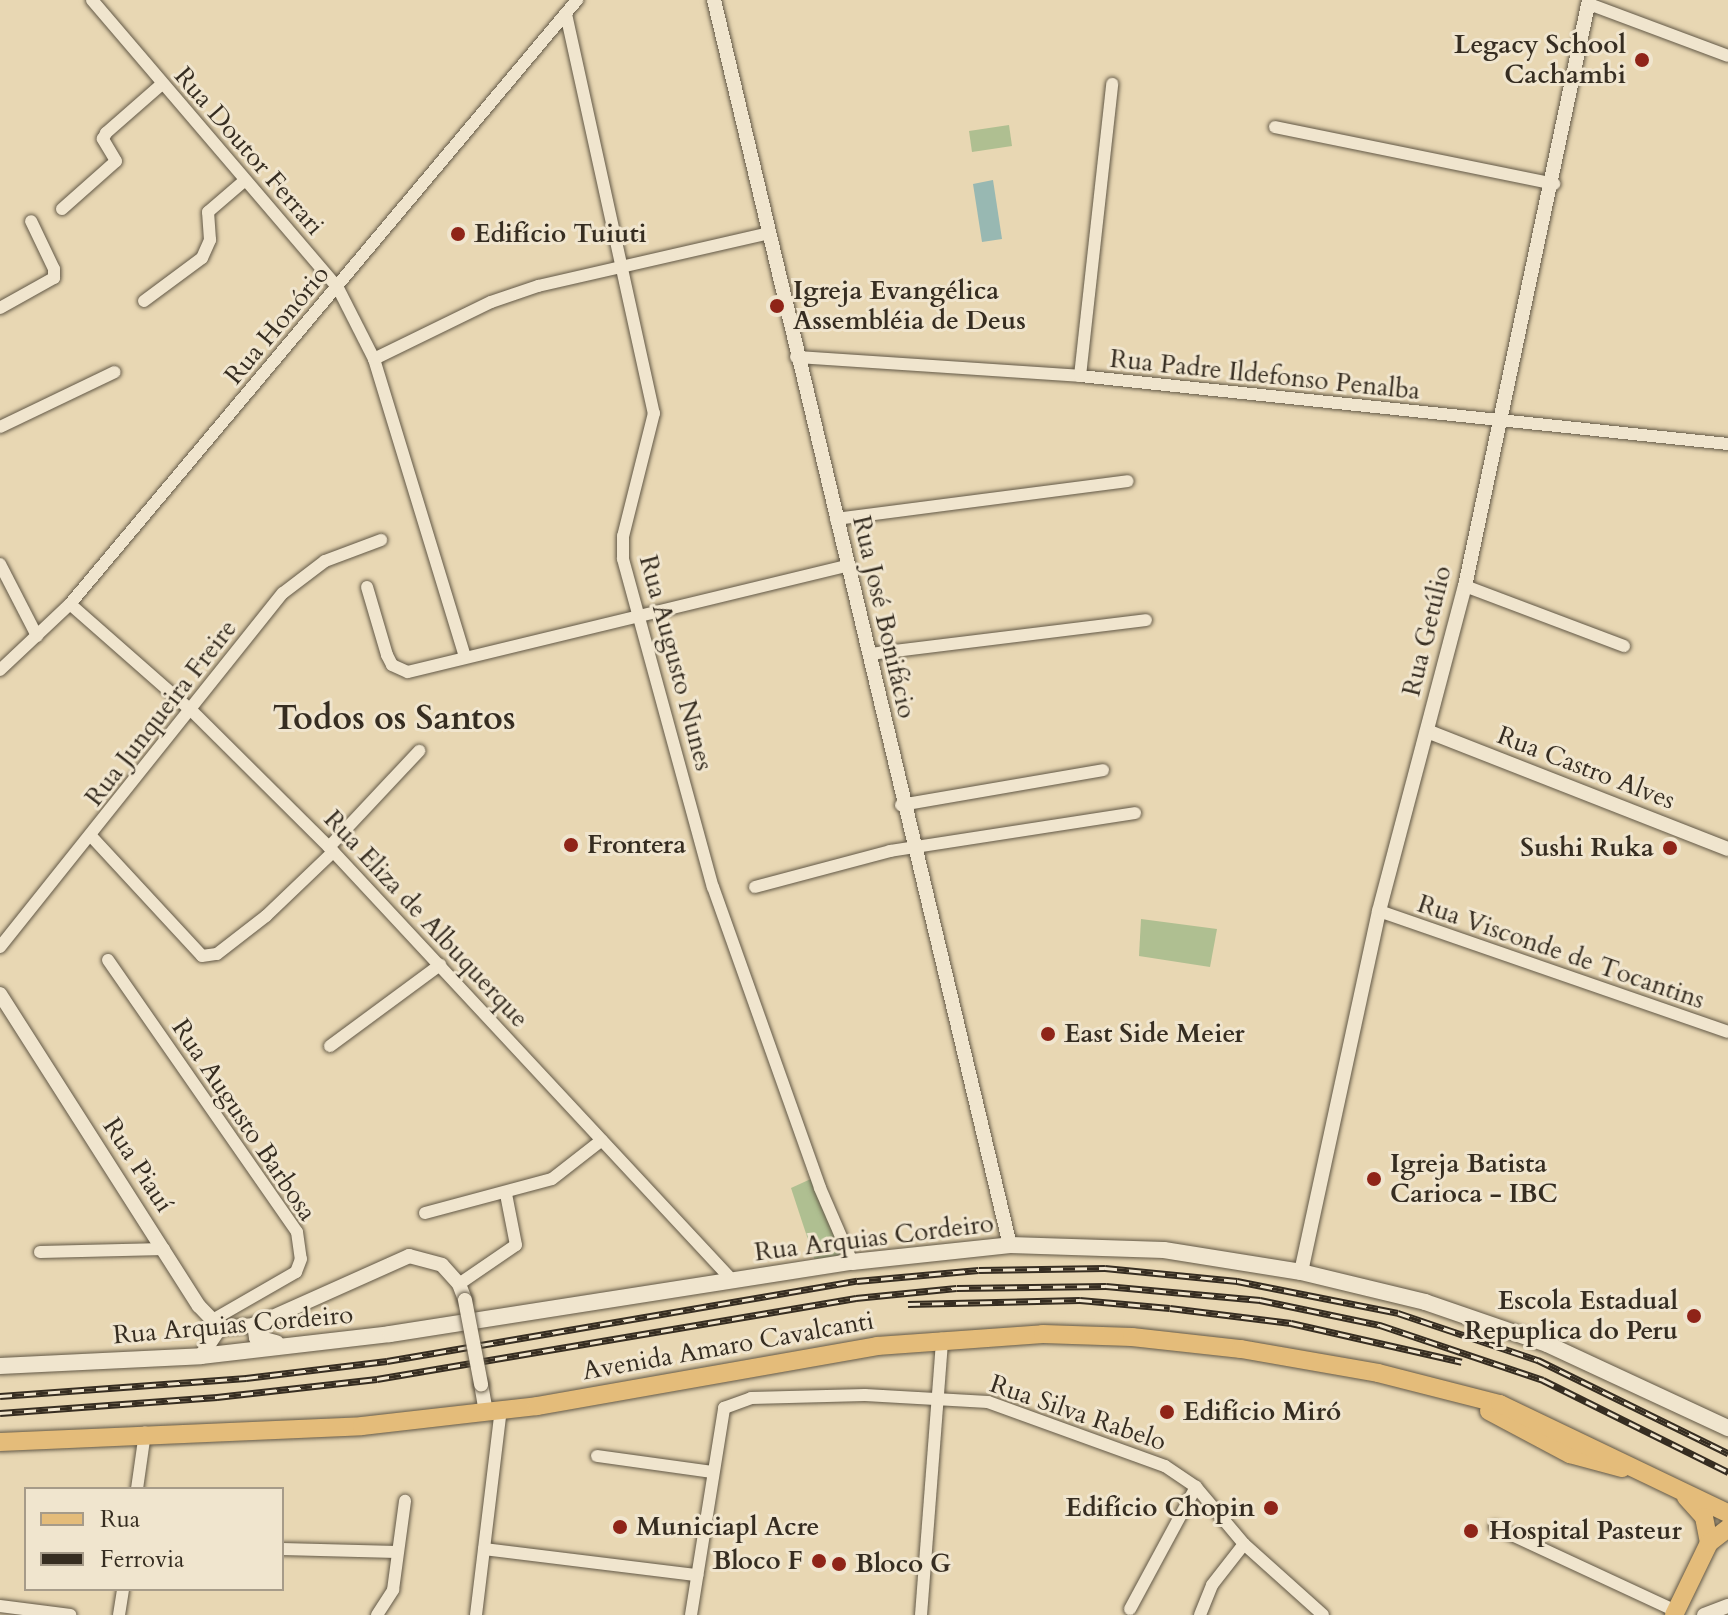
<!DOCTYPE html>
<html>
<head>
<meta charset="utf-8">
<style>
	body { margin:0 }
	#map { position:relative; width:1728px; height:1615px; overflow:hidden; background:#e8d7b3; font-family:Cardo,serif }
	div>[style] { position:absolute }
	.green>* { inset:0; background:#afbf91 }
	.water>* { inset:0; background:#98b8b2 }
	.roads { filter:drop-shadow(0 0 2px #625846) drop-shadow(0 0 2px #625846) }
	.minor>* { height:12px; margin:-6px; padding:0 6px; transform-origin:6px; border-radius:6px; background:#f0e5ce }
	.tertiary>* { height:14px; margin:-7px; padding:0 7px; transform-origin:7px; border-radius:7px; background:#f0e5ce }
	.secondary>* { height:16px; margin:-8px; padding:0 8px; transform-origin:8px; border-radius:8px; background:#f0e5ce }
	.primary>* { height:18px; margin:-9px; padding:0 9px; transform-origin:9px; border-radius:9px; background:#e4bc7a }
	.rail>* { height:7px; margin-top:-3.5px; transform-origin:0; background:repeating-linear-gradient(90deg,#f0e5ce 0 12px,#362d21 0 24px); box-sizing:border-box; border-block:2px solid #362d21 }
	.bridges { filter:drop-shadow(0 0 2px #625846) drop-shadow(0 0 2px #625846) }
	.tertiary-bridge>* { height:14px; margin:-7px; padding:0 7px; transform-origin:7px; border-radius:7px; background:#f0e5ce }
	.dots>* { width:22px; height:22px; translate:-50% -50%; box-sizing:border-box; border:4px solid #f0e5ce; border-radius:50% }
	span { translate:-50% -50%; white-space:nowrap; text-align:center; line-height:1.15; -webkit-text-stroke:6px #f0e5ce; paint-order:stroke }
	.poi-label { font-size:26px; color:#362d21; font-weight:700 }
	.right { translate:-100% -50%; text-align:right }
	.left { translate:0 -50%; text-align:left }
	.street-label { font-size:26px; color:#362d21 }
	.district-label { font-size:34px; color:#362d21; font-weight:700 }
	.legend { position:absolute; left:24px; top:1487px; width:260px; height:104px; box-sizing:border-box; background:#f0e5ce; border:2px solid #a69b89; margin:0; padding:10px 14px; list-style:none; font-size:24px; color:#362d21 }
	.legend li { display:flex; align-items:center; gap:16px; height:40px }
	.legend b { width:40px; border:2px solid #a69b89 }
</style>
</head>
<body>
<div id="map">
	<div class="green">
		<i style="clip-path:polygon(1009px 125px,1012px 146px,972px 152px,969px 131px)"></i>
		<i style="clip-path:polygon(1141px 919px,1217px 929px,1210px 967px,1139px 956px)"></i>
		<i style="clip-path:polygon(813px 1178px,845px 1258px,816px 1264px,791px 1188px)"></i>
	</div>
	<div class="water">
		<i style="clip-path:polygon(993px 180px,1002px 239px,982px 242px,973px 184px)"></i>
	</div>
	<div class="roads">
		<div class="minor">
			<i style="left:92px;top:0;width:379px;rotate:49.5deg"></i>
			<i style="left:338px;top:288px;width:80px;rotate:63.1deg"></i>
			<i style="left:374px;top:359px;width:311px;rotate:73deg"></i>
			<i style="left:1589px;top:4px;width:148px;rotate:20.5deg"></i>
			<i style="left:566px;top:14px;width:409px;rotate:77.6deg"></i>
			<i style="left:654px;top:413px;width:127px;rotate:104.1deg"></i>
			<i style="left:623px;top:536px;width:23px;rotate:90deg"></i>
			<i style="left:623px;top:559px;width:340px;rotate:74.7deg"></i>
			<i style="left:713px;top:887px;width:319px;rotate:70.4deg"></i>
			<i style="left:820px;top:1188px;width:81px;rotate:66.6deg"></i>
			<i style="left:1275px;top:127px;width:285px;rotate:11.5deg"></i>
			<i style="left:62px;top:209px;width:72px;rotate:-41.6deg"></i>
			<i style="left:116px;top:161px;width:26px;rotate:-121deg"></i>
			<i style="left:103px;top:139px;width:7px;rotate:-63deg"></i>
			<i style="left:106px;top:133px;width:74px;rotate:-41.2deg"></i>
			<i style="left:144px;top:301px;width:72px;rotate:-36.6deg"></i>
			<i style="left:202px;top:258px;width:20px;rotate:-66deg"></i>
			<i style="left:210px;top:240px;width:28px;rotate:-94deg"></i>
			<i style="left:208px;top:212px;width:48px;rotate:-40.7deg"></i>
			<i style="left:0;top:308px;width:62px;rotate:-29.1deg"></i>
			<i style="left:54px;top:278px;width:9px;rotate:-90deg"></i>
			<i style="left:54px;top:269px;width:53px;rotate:-115.6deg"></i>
			<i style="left:796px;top:357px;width:285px;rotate:3.8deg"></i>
			<i style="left:1080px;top:376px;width:652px;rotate:5.99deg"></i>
			<i style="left:374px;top:359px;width:130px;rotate:-26deg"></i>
			<i style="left:491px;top:302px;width:50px;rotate:-18.8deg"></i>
			<i style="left:538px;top:286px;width:237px;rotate:-12.9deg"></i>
			<i style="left:1080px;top:376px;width:294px;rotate:-83.7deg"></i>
			<i style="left:0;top:427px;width:127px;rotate:-25.6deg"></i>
			<i style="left:836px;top:519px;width:294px;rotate:-7.4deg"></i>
			<i style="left:0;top:564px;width:81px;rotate:62.8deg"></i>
			<i style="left:1465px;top:586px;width:170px;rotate:20.7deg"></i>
			<i style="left:367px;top:587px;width:71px;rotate:73.6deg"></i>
			<i style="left:387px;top:655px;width:11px;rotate:63deg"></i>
			<i style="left:392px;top:665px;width:17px;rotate:24deg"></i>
			<i style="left:408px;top:672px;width:451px;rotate:-13.6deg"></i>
			<i style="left:70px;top:604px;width:162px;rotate:41.3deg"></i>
			<i style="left:192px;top:711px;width:193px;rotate:44.8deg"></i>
			<i style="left:329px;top:847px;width:593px;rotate:47.05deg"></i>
			<i style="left:870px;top:654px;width:278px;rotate:-7deg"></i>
			<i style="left:0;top:670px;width:96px;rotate:-43.3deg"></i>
			<i style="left:70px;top:604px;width:789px;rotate:-49.99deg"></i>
			<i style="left:901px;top:805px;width:205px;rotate:-9.8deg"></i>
			<i style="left:91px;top:836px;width:163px;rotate:47.2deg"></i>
			<i style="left:202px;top:956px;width:15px;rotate:-8deg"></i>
			<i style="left:217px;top:954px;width:62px;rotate:-37.8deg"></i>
			<i style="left:266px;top:916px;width:93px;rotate:-43.7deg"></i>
			<i style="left:329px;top:847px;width:132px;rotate:-46.8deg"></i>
			<i style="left:755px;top:887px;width:140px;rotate:-14.9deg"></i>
			<i style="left:890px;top:851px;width:248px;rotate:-8.8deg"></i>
			<i style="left:1379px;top:911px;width:369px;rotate:19.1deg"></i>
			<i style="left:0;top:947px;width:453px;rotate:-51.4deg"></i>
			<i style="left:283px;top:593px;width:53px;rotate:-37.3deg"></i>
			<i style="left:325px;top:561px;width:60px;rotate:-20.6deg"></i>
			<i style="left:108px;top:960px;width:331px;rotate:55.2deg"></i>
			<i style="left:297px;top:1232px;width:27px;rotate:82deg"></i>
			<i style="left:301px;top:1259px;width:14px;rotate:111deg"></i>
			<i style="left:296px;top:1272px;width:92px;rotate:150.1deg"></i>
			<i style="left:330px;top:1046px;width:137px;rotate:-36.4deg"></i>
			<i style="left:425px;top:1213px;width:131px;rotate:-15deg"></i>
			<i style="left:552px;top:1179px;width:63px;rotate:-38deg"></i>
			<i style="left:40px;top:1252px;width:124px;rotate:-1.4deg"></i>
			<i style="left:459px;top:1284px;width:69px;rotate:-34.4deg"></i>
			<i style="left:516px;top:1245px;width:52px;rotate:-101.1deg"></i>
			<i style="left:597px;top:1456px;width:116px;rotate:7.9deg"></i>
			<i style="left:137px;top:1489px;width:57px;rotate:-81.9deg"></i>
			<i style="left:1495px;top:1527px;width:200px;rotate:24.9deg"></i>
			<i style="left:282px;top:1549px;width:115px;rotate:1.5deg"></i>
			<i style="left:484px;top:1549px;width:215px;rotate:7deg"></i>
			<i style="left:0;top:1606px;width:71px;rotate:7.3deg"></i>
			<i style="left:1130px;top:1609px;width:139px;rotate:-61.6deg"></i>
			<i style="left:119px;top:1615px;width:26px;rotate:-81deg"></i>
			<i style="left:377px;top:1615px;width:30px;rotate:-57deg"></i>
			<i style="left:393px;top:1590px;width:90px;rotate:-82.3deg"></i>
			<i style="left:476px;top:1615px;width:208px;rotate:-83.1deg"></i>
			<i style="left:691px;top:1615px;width:210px;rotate:-80.9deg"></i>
			<i style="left:724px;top:1408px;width:29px;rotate:-20deg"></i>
			<i style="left:751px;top:1398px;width:114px;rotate:-1.5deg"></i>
			<i style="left:865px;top:1395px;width:123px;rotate:3.3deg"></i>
			<i style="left:988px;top:1402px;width:188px;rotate:19.9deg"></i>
			<i style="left:1165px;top:1466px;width:37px;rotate:34deg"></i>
			<i style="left:1196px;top:1487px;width:75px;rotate:49.9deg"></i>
			<i style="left:1244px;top:1544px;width:106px;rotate:41.9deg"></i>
			<i style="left:921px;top:1615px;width:277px;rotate:-85.6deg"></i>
			<i style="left:1200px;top:1615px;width:32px;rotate:-68deg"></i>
			<i style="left:1212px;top:1585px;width:52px;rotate:-52deg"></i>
		</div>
		<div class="tertiary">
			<i style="left:714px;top:0;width:1280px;rotate:76.63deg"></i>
			<i style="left:1427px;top:731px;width:323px;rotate:21.4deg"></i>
			<i style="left:0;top:994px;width:370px;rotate:57.5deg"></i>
			<i style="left:199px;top:1306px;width:30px;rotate:46deg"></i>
			<i style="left:1301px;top:1272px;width:369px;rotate:-77.8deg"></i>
			<i style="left:1379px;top:911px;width:336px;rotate:-75.2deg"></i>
			<i style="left:1465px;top:586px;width:599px;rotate:-78.05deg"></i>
			<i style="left:220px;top:1328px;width:35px;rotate:-5deg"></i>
			<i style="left:255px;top:1325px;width:169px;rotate:-24.1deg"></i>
			<i style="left:409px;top:1256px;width:34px;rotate:15deg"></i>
			<i style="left:442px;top:1265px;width:25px;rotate:48deg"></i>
			<i style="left:459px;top:1284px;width:17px;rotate:69deg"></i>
			<i style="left:201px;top:1356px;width:34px;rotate:-56deg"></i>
			<i style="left:481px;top:1384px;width:27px;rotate:80deg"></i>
			<i style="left:1704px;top:1615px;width:26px;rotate:-21deg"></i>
		</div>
		<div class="secondary">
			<i style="left:255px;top:1325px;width:13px;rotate:81deg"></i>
			<i style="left:257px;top:1338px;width:20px;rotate:15deg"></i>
			<i style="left:0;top:1366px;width:201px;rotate:-2.8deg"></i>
			<i style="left:201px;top:1356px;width:190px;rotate:-6.6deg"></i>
			<i style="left:390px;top:1334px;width:468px;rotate:-8.9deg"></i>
			<i style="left:852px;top:1262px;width:159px;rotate:-6.1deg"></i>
			<i style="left:1010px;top:1245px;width:154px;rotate:1.9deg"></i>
			<i style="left:1164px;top:1250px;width:139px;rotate:9.1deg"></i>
			<i style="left:1301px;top:1272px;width:128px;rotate:13.6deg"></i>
			<i style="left:1425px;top:1302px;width:129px;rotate:19deg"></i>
			<i style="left:1547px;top:1344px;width:200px;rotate:24.9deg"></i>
		</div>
		<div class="primary">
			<i style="left:1489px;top:1411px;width:92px;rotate:28deg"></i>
			<i style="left:1570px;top:1454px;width:54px;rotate:15.1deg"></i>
			<i style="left:0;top:1442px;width:362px;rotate:-2.5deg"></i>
			<i style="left:362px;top:1426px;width:176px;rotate:-6.5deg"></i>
			<i style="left:537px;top:1406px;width:345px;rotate:-10deg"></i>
			<i style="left:877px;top:1346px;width:166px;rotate:-4.1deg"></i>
			<i style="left:1043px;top:1334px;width:89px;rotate:1.9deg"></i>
			<i style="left:1132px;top:1337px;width:110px;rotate:6.3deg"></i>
			<i style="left:1241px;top:1349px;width:139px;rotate:9.9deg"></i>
			<i style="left:1378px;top:1373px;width:126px;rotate:14.3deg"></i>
			<i style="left:1500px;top:1404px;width:253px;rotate:25.6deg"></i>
			<i style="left:1686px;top:1497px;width:27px;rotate:48deg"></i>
			<i style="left:1704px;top:1517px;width:26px;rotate:79deg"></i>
			<i style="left:1674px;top:1615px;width:80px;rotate:-64.1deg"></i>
			<i style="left:1709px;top:1543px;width:24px;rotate:-38deg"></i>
		</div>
	</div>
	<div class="rail">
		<i style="left:908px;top:1304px;width:172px;rotate:-1.3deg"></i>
		<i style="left:1080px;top:1300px;width:90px;rotate:5.1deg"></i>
		<i style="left:1170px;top:1308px;width:122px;rotate:7.1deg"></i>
		<i style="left:1291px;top:1323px;width:175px;rotate:12.8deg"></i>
		<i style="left:0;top:1396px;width:247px;rotate:-4.2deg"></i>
		<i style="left:246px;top:1378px;width:142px;rotate:-6.9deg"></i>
		<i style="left:387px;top:1361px;width:477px;rotate:-9.7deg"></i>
		<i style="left:857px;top:1281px;width:122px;rotate:-5.2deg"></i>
		<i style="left:979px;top:1270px;width:126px;rotate:-0.9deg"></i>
		<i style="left:1105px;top:1268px;width:133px;rotate:5.6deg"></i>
		<i style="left:1237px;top:1281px;width:164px;rotate:11.2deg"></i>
		<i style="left:1398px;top:1313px;width:148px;rotate:18.6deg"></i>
		<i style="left:1538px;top:1360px;width:212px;rotate:26.1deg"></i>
		<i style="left:0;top:1413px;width:218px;rotate:-4.2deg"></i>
		<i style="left:217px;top:1397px;width:161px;rotate:-6.4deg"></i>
		<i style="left:377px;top:1379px;width:486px;rotate:-9.6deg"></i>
		<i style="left:856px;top:1298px;width:101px;rotate:-5.7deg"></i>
		<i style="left:957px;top:1288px;width:149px;rotate:-0.8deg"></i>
		<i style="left:1106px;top:1286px;width:155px;rotate:5.2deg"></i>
		<i style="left:1260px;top:1300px;width:123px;rotate:11.8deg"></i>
		<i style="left:1380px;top:1325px;width:172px;rotate:18.6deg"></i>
		<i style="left:1543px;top:1380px;width:207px;rotate:26.4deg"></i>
	</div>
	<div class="bridges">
		<div class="tertiary-bridge">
			<i style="left:465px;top:1300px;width:86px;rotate:79.2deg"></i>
		</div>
	</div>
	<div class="dots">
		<i style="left:1642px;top:60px;background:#8f2418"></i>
		<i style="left:458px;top:234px;background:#8f2418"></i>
		<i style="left:777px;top:306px;background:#8f2418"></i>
		<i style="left:571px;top:845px;background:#8f2418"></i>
		<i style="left:1670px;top:848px;background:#8f2418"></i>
		<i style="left:1048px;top:1034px;background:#8f2418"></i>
		<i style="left:1374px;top:1179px;background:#8f2418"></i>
		<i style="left:1694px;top:1316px;background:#8f2418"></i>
		<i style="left:1167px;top:1412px;background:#8f2418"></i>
		<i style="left:1271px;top:1508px;background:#8f2418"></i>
		<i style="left:620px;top:1527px;background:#8f2418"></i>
		<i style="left:1471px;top:1531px;background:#8f2418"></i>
		<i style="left:819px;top:1561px;background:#8f2418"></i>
		<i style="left:839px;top:1564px;background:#8f2418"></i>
	</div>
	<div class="poi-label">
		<span class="right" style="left:1626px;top:60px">Legacy School<br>Cachambi</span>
		<span class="left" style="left:474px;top:234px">Edifício Tuiuti</span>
		<span class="left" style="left:793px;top:306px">Igreja Evangélica<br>Assembléia de Deus</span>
		<span class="left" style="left:587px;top:845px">Frontera</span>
		<span class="right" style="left:1654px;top:848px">Sushi Ruka</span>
		<span class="left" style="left:1064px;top:1034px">East Side Meier</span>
		<span class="left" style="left:1390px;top:1179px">Igreja Batista<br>Carioca - IBC</span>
		<span class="right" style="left:1678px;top:1316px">Escola Estadual<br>Repuplica do Peru</span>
		<span class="left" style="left:1183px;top:1412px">Edifício Miró</span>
		<span class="right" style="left:1255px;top:1508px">Edifício Chopin</span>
		<span class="left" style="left:636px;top:1527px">Municiapl Acre</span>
		<span class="left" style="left:1489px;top:1531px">Hospital Pasteur</span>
		<span class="right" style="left:803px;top:1561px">Bloco F</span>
		<span class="left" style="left:855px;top:1564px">Bloco G</span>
	</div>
	<div class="street-label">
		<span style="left:249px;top:151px;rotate:49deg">Rua Doutor Ferrari</span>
		<span style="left:277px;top:325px;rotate:-50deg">Rua Honório</span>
		<span style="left:1265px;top:375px;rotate:6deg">Rua Padre Ildefonso Penalba</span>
		<span style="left:884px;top:617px;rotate:77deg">Rua José Bonifácio</span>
		<span style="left:1427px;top:631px;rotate:-76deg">Rua Getúlio</span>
		<span style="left:676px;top:663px;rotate:75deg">Rua Augusto Nunes</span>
		<span style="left:161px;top:713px;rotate:-52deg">Rua Junqueira Freire</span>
		<span style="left:1586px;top:768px;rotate:21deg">Rua Castro Alves</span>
		<span style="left:426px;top:919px;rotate:47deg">Rua Eliza de Albuquerque</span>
		<span style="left:1561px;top:952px;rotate:19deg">Rua Visconde de Tocantins</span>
		<span style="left:244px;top:1120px;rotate:56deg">Rua Augusto Barbosa</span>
		<span style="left:138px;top:1165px;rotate:57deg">Rua Piauí</span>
		<span style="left:874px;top:1238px;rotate:-7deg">Rua Arquias Cordeiro</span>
		<span style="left:233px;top:1325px;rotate:-5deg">Rua Arquias Cordeiro</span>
		<span style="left:728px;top:1346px;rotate:-10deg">Avenida Amaro Cavalcanti</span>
		<span style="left:1078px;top:1413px;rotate:19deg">Rua Silva Rabelo</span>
	</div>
	<div class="district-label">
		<span style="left:394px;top:719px">Todos os Santos</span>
	</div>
	<ul class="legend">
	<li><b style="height:10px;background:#e4bc7a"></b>Rua</li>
	<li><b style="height:10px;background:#362d21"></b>Ferrovia</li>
	</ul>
</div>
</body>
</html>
